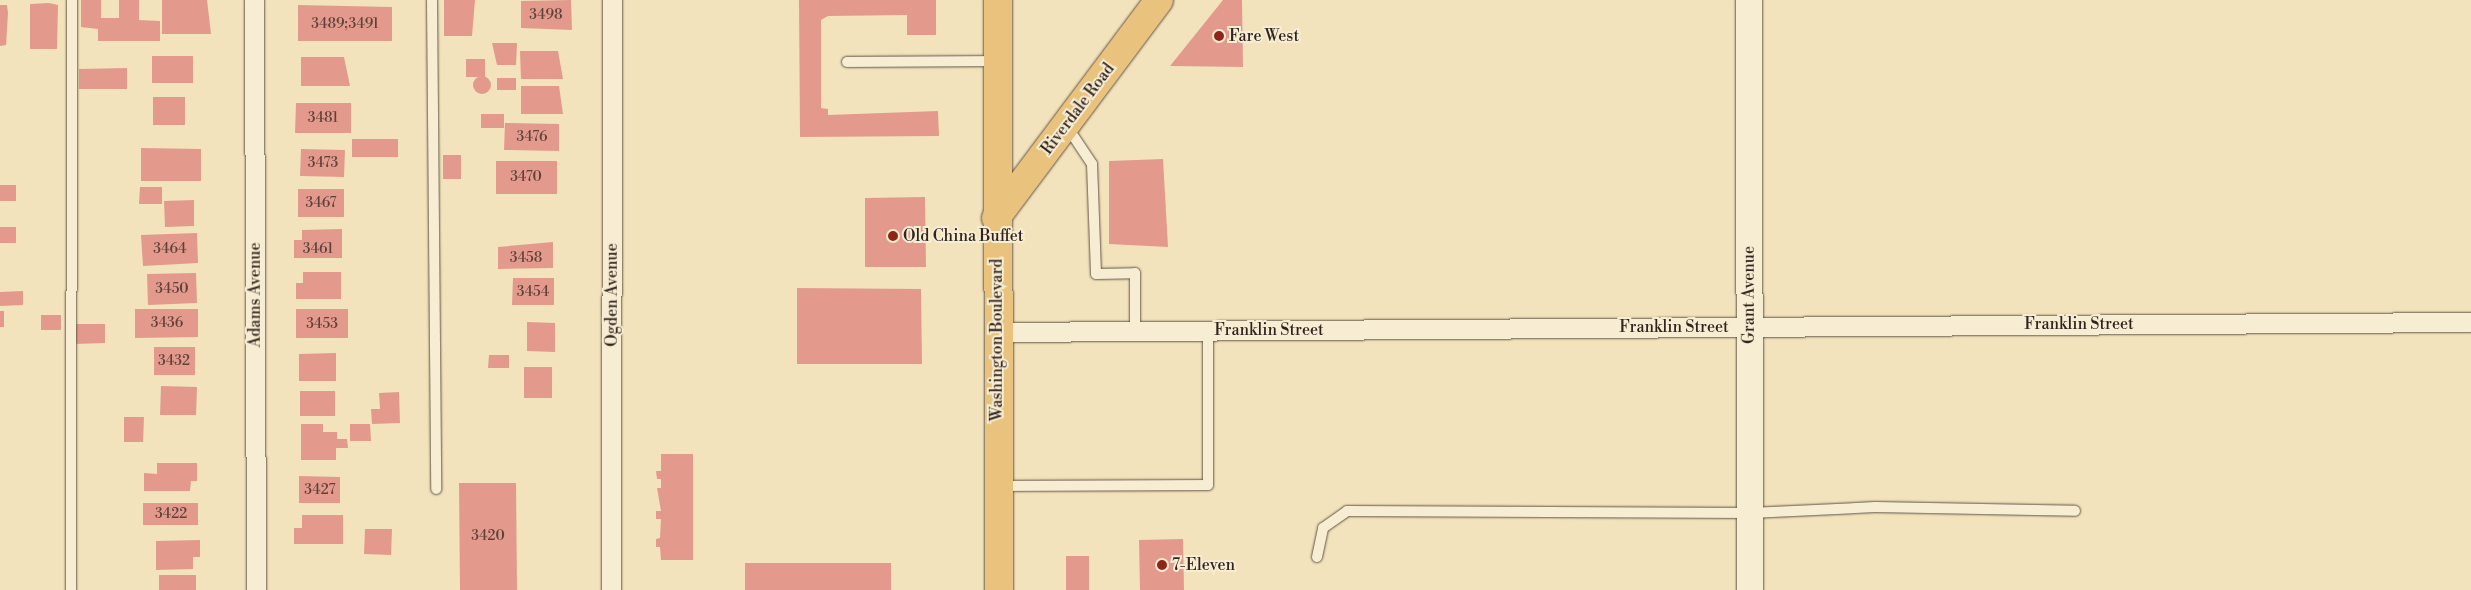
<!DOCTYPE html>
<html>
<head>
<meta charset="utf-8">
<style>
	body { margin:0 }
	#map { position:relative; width:2471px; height:590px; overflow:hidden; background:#f2e3bc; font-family:"Libre Bodoni",serif }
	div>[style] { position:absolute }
	.building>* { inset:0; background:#e39a8d }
	.round { border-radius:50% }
	.roads { filter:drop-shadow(0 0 1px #615446) drop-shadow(0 0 1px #615446) }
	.lane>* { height:10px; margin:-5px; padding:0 5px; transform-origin:5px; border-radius:5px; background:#f7edd3 }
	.street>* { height:19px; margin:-9.5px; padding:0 9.5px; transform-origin:9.5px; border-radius:9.5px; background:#f7edd3 }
	.secondary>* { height:26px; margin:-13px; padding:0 13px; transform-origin:13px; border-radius:13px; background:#f7edd3 }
	.primary>* { height:28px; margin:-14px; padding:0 14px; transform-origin:14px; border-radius:14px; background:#e9c27e }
	.dots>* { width:14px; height:14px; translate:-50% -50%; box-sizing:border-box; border:2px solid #f7edd3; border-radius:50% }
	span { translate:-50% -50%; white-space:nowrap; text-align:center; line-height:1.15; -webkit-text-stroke:4px #f7edd3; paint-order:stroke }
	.number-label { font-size:14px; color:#5e423a }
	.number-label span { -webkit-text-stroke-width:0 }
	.poi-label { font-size:16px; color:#31241e }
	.left { translate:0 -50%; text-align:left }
	.street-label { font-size:16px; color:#31241e }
</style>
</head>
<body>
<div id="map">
	<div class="building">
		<i style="clip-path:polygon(81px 0,101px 0,101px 18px,119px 18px,119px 0,139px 0,139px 20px,160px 21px,160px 41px,98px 41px,98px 29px,81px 27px)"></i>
		<i style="clip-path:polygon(162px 0,207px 0,211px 34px,162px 34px)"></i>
		<i style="clip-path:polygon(444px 0,475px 0,472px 36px,444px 36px)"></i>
		<i style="clip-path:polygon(571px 0,572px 30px,521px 28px,521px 1px)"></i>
		<i style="clip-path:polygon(799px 0,936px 0,936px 35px,907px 35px,907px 15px,828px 16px,821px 20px,821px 108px,828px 109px,828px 115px,938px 111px,939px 136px,800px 137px)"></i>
		<i style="clip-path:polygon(1223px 0,1242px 0,1243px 67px,1170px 66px)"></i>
		<i style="clip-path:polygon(49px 3px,58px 5px,57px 49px,30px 49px,30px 4px)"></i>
		<i style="clip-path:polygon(0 5px,7px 5px,8px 13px,6px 45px,0 46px)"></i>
		<i style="clip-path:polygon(298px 5px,392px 7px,392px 41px,298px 41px)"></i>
		<i style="clip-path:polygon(492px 43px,517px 43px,516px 65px,497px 65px)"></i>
		<i style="clip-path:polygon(520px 51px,558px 51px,563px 79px,521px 79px)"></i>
		<i style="clip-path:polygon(152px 56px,193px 56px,193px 83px,152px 83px)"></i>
		<i style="clip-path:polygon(301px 57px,344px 57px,350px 86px,301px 86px)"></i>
		<i style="clip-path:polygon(466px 59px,485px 59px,485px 77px,466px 77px)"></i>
		<i style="clip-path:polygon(127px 68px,127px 89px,79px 89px,79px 69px)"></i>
		<i class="round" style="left:473px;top:76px;width:18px;height:18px"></i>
		<i style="clip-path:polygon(497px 78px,516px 78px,516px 90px,497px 90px)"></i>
		<i style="clip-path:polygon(521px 86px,559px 86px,563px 114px,521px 114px)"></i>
		<i style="clip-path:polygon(153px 97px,185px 97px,185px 125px,153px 125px)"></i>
		<i style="clip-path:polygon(296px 103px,351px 103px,351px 133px,295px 133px)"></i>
		<i style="clip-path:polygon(481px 114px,504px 114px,504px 128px,481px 128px)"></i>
		<i style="clip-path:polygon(505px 123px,559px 124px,559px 151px,504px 150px)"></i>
		<i style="clip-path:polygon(352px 139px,398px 139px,398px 157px,352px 157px)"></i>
		<i style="clip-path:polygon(141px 148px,201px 149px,201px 181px,141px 181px)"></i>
		<i style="clip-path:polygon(301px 149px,345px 150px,344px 177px,300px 176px)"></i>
		<i style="clip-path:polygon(443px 155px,461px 155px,461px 179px,443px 179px)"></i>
		<i style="clip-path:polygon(1163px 159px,1168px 247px,1109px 244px,1109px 161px)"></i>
		<i style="clip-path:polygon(496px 161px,557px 161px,557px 194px,496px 194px)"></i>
		<i style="clip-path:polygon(0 185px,16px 185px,16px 201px,0 201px)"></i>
		<i style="clip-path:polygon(140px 187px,162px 187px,162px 204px,139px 204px)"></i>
		<i style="clip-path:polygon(298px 189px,344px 189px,344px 217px,298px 217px)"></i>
		<i style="clip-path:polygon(925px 197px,926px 267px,865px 267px,865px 198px)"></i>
		<i style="clip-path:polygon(194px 200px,194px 226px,165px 227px,164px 201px)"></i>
		<i style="clip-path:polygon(0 227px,16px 227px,16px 243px,0 243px)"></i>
		<i style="clip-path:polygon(342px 229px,342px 258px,294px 258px,294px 240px,302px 240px,302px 230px)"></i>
		<i style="clip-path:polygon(197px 233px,198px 263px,143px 266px,141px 235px)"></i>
		<i style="clip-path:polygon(553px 242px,553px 268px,498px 269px,498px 247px)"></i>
		<i style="clip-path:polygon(303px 272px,341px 272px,341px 299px,296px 299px,296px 283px,303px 283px)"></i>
		<i style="clip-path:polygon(196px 273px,197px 303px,148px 305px,147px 274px)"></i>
		<i style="clip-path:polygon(513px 278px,554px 278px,554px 305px,512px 305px)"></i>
		<i style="clip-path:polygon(797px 288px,921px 289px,922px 364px,797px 364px)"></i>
		<i style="clip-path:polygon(23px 291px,23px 305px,0 306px,0 292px)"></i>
		<i style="clip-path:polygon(135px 309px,198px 309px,198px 337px,135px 338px)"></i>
		<i style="clip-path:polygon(296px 309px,348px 309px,348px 338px,296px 338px)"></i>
		<i style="clip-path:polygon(0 311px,4px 311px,4px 327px,0 327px)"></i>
		<i style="clip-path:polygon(41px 315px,61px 315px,61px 330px,41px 330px)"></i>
		<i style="clip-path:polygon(527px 322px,555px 323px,555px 352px,527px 351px)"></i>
		<i style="clip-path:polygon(75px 324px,105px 324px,105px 343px,75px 344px)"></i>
		<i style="clip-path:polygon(154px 347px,195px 347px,195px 375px,154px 375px)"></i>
		<i style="clip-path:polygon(336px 353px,336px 381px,299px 381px,299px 354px)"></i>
		<i style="clip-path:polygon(489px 355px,509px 355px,509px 368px,488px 368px)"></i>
		<i style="clip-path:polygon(524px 367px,552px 367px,552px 398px,524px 398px)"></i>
		<i style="clip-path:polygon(161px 386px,197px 387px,196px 415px,160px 415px)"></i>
		<i style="clip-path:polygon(300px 391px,335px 391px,335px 416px,300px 416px)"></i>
		<i style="clip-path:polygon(399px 392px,400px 423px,372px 424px,371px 409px,380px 409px,379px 393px)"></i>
		<i style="clip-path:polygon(124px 417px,144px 417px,143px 442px,124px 442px)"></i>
		<i style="clip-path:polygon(301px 424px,323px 424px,323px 432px,337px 432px,337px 439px,347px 439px,348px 448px,336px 448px,336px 460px,301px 460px)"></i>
		<i style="clip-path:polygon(350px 424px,370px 424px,371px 441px,350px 441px)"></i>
		<i style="clip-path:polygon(661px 454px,693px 454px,693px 560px,661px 560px,660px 547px,656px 547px,656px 539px,660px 538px,661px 519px,656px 519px,656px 511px,661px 511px,657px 488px,661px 488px,661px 479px,657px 479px,656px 471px,661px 471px)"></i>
		<i style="clip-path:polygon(157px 463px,197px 463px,197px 481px,191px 481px,190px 491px,144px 491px,144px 473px,157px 474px)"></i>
		<i style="clip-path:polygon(299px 476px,340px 477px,340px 503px,299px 503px)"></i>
		<i style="clip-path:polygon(459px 483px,516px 483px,517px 590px,460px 590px)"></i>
		<i style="clip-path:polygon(143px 503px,198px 503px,198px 525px,143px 525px)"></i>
		<i style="clip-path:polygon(302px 515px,343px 515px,343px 544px,294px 544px,294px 528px,302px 528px)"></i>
		<i style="clip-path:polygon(365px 529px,392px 529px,391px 555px,364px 554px)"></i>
		<i style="clip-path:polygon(1183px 539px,1184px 590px,1140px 590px,1139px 540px)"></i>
		<i style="clip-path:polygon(200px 540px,200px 557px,193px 557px,193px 569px,156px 570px,156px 541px)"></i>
		<i style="clip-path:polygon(1066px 556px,1089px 556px,1089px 590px,1066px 590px)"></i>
		<i style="clip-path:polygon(745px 563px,891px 563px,891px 590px,745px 590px)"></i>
		<i style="clip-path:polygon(159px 575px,196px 575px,196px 590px,159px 590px)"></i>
	</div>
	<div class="roads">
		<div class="lane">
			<i style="left:432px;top:0;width:489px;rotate:89.5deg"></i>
			<i style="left:847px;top:62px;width:150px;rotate:-0.4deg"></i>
			<i style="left:1066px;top:125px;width:47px;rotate:56.3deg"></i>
			<i style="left:1092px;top:164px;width:110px;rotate:87.9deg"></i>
			<i style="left:1096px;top:274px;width:39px;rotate:-1deg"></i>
			<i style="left:1135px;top:273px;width:58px;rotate:90deg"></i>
			<i style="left:999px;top:486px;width:209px;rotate:-0.3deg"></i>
			<i style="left:1208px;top:485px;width:154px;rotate:-90deg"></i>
			<i style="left:1317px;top:557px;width:30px;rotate:-78deg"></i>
			<i style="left:1323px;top:528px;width:29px;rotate:-35deg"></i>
			<i style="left:1347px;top:511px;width:403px;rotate:0.3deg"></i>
			<i style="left:1750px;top:513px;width:125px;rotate:-2.7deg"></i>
			<i style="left:1875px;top:507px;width:200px;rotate:1.1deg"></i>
			<i style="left:71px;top:590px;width:590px;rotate:-89.9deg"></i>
		</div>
		<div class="street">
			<i style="left:254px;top:0;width:590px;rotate:89.81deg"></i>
			<i style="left:997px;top:332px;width:1474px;rotate:-0.39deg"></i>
			<i style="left:611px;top:590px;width:590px;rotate:-89.9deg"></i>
		</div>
		<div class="secondary">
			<i style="left:1749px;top:0;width:590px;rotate:89.9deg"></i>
		</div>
		<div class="primary">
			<i style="left:998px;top:0;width:590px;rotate:89.9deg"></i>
			<i style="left:996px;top:218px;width:272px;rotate:-53.2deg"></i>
		</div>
	</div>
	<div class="dots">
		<i style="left:1219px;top:36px;background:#8f2418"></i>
		<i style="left:893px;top:236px;background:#8f2418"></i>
		<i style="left:1162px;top:565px;background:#8f2418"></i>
	</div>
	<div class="number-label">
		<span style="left:546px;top:15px">3498</span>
		<span style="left:345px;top:24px">3489;3491</span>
		<span style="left:323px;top:118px">3481</span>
		<span style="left:532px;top:137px">3476</span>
		<span style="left:323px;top:163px">3473</span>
		<span style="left:526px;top:177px">3470</span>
		<span style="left:321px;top:203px">3467</span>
		<span style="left:170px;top:249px">3464</span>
		<span style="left:318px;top:249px">3461</span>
		<span style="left:526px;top:258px">3458</span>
		<span style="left:172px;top:289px">3450</span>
		<span style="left:533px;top:292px">3454</span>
		<span style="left:167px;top:323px">3436</span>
		<span style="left:322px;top:324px">3453</span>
		<span style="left:174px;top:361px">3432</span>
		<span style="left:320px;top:490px">3427</span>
		<span style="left:171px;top:514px">3422</span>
		<span style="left:488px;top:536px">3420</span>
	</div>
	<div class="poi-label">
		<span class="left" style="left:1229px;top:36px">Fare West</span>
		<span class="left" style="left:903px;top:236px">Old China Buffet</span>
		<span class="left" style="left:1172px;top:565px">7-Eleven</span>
	</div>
	<div class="street-label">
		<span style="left:1078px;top:109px;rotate:-53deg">Riverdale Road</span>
		<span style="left:255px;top:295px;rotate:-90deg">Adams Avenue</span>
		<span style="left:612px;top:295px;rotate:-90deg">Ogden Avenue</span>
		<span style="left:1749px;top:295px;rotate:-90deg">Grant Avenue</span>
		<span style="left:2079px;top:324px">Franklin Street</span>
		<span style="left:1674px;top:327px">Franklin Street</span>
		<span style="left:1269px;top:330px">Franklin Street</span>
		<span style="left:997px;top:340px;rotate:-90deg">Washington Boulevard</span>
	</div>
</div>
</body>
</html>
